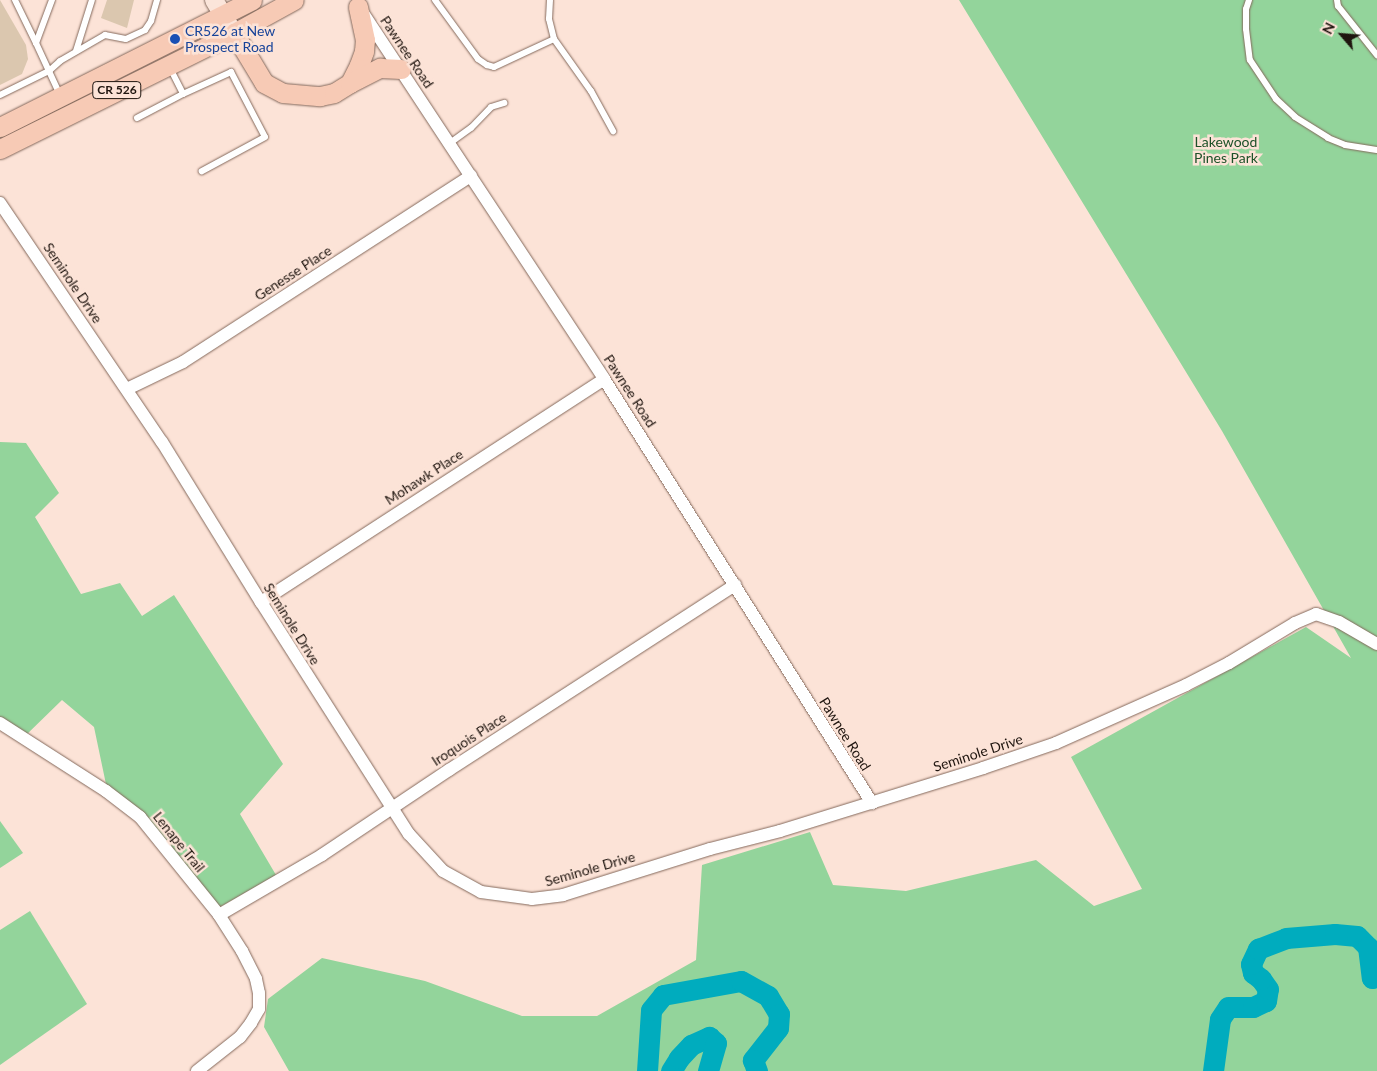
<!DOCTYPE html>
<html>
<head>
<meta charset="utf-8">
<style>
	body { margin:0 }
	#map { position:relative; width:1377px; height:1071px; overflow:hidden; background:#fce3d7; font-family:Lato,sans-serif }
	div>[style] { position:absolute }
	.green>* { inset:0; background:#93d49b }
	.river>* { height:21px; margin:-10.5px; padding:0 10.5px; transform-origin:10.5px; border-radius:10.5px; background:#00acbe }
	.building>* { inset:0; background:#dbc7af }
	.roads { filter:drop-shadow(0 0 1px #84695c) drop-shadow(0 0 1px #84695c) }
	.lane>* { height:6px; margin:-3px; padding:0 3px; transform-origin:3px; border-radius:3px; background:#fff }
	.street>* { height:12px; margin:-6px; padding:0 6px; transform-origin:6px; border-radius:6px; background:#fff }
	.secondary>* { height:18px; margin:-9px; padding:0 9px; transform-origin:9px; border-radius:9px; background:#fbe5da }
	.primary>* { height:19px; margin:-9.5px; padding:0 9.5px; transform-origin:9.5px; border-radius:9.5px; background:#f7cab5 }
	.dots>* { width:14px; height:14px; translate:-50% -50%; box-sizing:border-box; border:2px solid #fce3d7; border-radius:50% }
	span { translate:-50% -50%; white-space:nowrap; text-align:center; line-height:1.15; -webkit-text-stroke:5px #fce3d7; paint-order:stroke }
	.shield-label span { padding:1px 4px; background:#fce3d7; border:1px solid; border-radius:4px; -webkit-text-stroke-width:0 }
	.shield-label { font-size:12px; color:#1f150f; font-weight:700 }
	.transit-label { font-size:14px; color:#164399 }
	.left { translate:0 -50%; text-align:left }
	.street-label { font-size:14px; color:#1f150f }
	.park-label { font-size:14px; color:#1d5128 }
	.north { position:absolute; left:1317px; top:10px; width:50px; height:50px; -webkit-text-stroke:4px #fce3d7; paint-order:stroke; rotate:297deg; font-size:14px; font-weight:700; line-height:20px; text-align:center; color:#1f150f }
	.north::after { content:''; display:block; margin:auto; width:18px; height:22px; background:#1f150f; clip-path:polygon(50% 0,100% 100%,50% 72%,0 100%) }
</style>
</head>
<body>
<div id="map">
	<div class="green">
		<i style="clip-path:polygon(959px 0,1377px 0,1377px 1071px,289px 1071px,264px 1027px,268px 999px,322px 958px,425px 981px,522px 1016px,597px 1016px,696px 960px,702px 865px,810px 832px,833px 885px,906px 891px,1036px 860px,1094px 906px,1142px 889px,1071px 757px,1306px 627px,1351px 658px,1222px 431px)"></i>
		<i style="clip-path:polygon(0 442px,26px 443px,59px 493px,35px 517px,81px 594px,120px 583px,142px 616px,174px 595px,283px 764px,240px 814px,276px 875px,220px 907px,107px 789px,94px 727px,62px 700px,23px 738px,0 724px)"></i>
		<i style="clip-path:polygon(0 821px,23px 853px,0 868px)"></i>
		<i style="clip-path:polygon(30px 911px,87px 1004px,0 1065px,0 930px)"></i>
	</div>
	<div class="river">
		<i style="left:647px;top:1071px;width:61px;rotate:-86.2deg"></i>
		<i style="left:651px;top:1010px;width:19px;rotate:-51deg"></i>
		<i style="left:663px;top:995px;width:79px;rotate:-10.2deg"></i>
		<i style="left:741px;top:981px;width:31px;rotate:29deg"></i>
		<i style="left:768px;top:996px;width:21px;rotate:59deg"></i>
		<i style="left:779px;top:1014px;width:14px;rotate:94deg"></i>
		<i style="left:778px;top:1028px;width:41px;rotate:128deg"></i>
		<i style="left:753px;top:1060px;width:12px;rotate:70deg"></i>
		<i style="left:671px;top:1071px;width:15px;rotate:-58deg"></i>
		<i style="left:679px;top:1058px;width:18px;rotate:-47deg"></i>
		<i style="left:691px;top:1045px;width:20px;rotate:-24deg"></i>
		<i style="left:709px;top:1037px;width:9px;rotate:41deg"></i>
		<i style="left:716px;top:1043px;width:29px;rotate:106deg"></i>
		<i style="left:1213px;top:1071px;width:52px;rotate:-82.3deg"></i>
		<i style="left:1220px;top:1019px;width:14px;rotate:-56deg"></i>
		<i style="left:1228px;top:1007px;width:25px"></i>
		<i style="left:1253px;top:1007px;width:14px;rotate:-25deg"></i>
		<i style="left:1266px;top:1001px;width:12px;rotate:-81deg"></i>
		<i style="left:1268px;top:989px;width:12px;rotate:-125deg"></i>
		<i style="left:1261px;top:979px;width:10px;rotate:-143deg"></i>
		<i style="left:1253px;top:973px;width:9px;rotate:-103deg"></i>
		<i style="left:1251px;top:964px;width:17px;rotate:-65deg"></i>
		<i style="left:1258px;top:949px;width:30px;rotate:-21deg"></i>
		<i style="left:1286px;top:938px;width:49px;rotate:-4.7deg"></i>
		<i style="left:1335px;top:934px;width:22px;rotate:5deg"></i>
		<i style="left:1357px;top:936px;width:16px;rotate:45deg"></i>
		<i style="left:1368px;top:947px;width:31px;rotate:83deg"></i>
		<i style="left:1372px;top:978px;width:5px;rotate:-11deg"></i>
	</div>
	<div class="building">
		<i style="clip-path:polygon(0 0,26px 45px,28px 59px,22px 74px,0 85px)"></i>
		<i style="clip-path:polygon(107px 0,134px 0,127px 28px,101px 18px)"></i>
	</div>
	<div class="roads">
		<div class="lane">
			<i style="left:15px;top:0;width:48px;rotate:64deg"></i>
			<i style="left:52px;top:0;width:46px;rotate:110.4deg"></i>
			<i style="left:36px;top:43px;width:57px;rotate:65.2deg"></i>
			<i style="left:435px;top:0;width:73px;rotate:53.9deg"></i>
			<i style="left:478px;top:59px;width:11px;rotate:34deg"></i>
			<i style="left:487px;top:65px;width:7px;rotate:16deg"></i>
			<i style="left:494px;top:67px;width:66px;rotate:-25deg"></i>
			<i style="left:554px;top:39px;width:21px;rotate:-104deg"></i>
			<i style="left:549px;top:19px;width:19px;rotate:-87deg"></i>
			<i style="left:1249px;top:0;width:9px;rotate:108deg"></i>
			<i style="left:1246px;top:9px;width:20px;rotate:90deg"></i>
			<i style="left:1246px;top:29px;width:31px;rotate:83deg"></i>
			<i style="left:1250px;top:60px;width:47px;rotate:56.3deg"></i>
			<i style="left:1276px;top:99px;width:26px;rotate:43deg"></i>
			<i style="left:1295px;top:117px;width:39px;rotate:32deg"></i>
			<i style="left:1328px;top:138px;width:18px;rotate:22deg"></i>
			<i style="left:1345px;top:145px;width:32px;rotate:9deg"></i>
			<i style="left:1337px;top:0;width:6px;rotate:81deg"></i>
			<i style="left:1338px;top:6px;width:63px;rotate:51.5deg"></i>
			<i style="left:554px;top:39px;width:64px;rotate:54.6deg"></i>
			<i style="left:591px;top:91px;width:46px;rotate:61.2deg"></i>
			<i style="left:76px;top:51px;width:53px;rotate:-72.6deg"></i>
			<i style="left:170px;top:68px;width:29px;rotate:63deg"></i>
			<i style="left:183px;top:94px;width:53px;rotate:-24.6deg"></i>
			<i style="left:231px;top:72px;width:73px;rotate:62.4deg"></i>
			<i style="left:265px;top:137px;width:72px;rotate:151.6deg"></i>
			<i style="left:0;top:95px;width:55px;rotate:-26.1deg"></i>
			<i style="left:49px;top:71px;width:15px;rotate:-42deg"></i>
			<i style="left:60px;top:61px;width:52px;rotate:-30deg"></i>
			<i style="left:105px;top:35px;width:21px;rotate:11deg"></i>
			<i style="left:126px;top:39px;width:21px;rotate:-25deg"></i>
			<i style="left:145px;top:30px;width:11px;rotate:-56deg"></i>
			<i style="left:151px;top:21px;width:22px;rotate:-74deg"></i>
			<i style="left:137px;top:118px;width:52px;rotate:-27.6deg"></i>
			<i style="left:450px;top:143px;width:26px;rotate:-36deg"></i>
			<i style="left:471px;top:128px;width:29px;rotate:-46deg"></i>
			<i style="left:491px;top:107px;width:14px;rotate:-17deg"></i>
		</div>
		<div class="street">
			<i style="left:363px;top:13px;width:438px;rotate:56.6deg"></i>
			<i style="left:604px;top:379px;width:502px;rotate:57.7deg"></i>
			<i style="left:0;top:203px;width:289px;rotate:55.9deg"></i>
			<i style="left:162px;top:442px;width:188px;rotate:58.3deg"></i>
			<i style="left:261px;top:602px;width:275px;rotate:57.5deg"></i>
			<i style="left:409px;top:834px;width:50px;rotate:47.4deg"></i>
			<i style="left:443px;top:871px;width:43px;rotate:28.9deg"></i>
			<i style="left:481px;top:892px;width:51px;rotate:7.8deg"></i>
			<i style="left:532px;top:899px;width:31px;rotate:-7deg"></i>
			<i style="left:563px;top:895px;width:154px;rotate:-17.4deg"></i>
			<i style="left:710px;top:849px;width:72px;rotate:-14.4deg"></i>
			<i style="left:780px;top:831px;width:213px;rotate:-17.2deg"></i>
			<i style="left:983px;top:768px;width:77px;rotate:-18.9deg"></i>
			<i style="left:1056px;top:743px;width:142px;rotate:-24deg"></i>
			<i style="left:1186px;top:685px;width:48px;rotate:-27.1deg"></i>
			<i style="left:1229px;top:663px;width:77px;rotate:-31.2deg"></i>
			<i style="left:1295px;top:623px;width:23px;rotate:-23deg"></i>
			<i style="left:1316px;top:614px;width:24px;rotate:19deg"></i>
			<i style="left:1339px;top:622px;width:44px;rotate:30.1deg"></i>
			<i style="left:127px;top:389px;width:62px;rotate:-25.7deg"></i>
			<i style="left:183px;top:362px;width:343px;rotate:-32.9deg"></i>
			<i style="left:261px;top:602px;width:409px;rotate:-33deg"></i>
			<i style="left:0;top:723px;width:126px;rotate:32.7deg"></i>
			<i style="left:106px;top:791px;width:43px;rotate:37.4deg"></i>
			<i style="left:140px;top:817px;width:126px;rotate:51.1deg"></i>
			<i style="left:219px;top:915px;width:43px;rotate:57.4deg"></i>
			<i style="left:242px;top:951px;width:31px;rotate:63deg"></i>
			<i style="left:256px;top:979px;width:14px;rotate:78deg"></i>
			<i style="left:259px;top:993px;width:16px;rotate:90deg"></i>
			<i style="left:259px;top:1009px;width:16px;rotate:120deg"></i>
			<i style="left:251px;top:1023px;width:18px;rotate:128deg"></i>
			<i style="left:240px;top:1037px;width:55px;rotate:141.7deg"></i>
			<i style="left:219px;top:915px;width:119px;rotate:-30.2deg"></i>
			<i style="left:322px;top:855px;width:153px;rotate:-33.8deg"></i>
			<i style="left:449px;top:770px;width:341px;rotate:-32.9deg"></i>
		</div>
		<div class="secondary">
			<i style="left:214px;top:0;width:39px;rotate:59deg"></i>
		</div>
		<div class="primary">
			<i style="left:234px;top:33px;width:58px;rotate:59deg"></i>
			<i style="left:264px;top:83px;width:21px;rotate:28deg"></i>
			<i style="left:283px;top:93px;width:37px;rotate:5deg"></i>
			<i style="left:320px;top:96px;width:14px;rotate:-12deg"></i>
			<i style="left:334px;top:93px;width:19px;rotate:-32deg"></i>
			<i style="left:350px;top:83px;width:20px;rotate:-63deg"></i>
			<i style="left:359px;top:65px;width:15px;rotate:-70deg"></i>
			<i style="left:364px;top:51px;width:11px;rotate:-85deg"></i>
			<i style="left:365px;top:40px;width:34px;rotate:-102deg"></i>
			<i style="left:350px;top:83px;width:34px;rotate:-27deg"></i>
			<i style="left:380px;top:68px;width:21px;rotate:3deg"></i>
			<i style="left:0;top:127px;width:282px;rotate:-26.7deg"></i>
			<i style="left:0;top:149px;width:261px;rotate:-26.4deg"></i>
			<i style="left:234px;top:33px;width:68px;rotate:-28.8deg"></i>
		</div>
	</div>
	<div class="dots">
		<i style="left:175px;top:39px;background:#1a4fb4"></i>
	</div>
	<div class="shield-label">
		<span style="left:117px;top:90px">CR 526</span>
	</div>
	<div class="transit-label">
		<span class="left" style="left:185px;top:39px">CR526 at New<br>Prospect Road</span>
	</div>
	<div class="street-label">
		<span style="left:407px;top:52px;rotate:56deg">Pawnee Road</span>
		<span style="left:293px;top:273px;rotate:-33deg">Genesse Place</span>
		<span style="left:73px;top:283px;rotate:56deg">Seminole Drive</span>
		<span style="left:630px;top:391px;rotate:57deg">Pawnee Road</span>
		<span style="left:424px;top:477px;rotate:-33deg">Mohawk Place</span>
		<span style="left:292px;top:624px;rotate:58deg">Seminole Drive</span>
		<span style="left:845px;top:734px;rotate:58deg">Pawnee Road</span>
		<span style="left:469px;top:739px;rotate:-33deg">Iroquois Place</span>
		<span style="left:978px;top:753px;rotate:-18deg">Seminole Drive</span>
		<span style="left:179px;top:842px;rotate:51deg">Lenape Trail</span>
		<span style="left:590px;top:869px;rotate:-16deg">Seminole Drive</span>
	</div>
	<div class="park-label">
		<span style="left:1226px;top:150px">Lakewood<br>Pines Park</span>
	</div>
	<div class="north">N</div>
</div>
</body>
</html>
